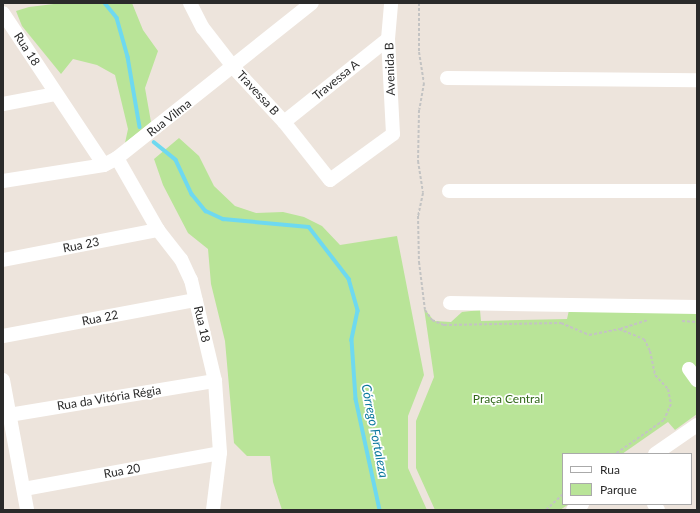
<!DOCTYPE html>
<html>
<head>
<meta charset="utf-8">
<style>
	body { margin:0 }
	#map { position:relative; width:700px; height:513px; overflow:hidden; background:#ede4dc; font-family:Lato,sans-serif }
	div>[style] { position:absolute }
	.green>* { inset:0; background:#b9e498 }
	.stream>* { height:3.5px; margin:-1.75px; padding:0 1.75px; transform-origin:1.75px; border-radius:1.75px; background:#6ed9f0 }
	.path>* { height:2px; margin-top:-1px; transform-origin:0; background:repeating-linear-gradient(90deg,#c3c3c3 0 3px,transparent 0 5px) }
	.minor>* { height:14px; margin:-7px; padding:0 7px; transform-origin:7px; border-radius:7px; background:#fff }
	span { translate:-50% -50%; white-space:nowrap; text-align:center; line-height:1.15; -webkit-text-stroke:3.5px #fff; paint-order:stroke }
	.street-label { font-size:12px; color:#2a2a2a }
	.park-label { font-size:12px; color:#316819 }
	.water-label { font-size:13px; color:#0c789d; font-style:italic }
	.frame { position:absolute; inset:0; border:4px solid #2a2a2a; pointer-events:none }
	.legend { position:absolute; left:562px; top:453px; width:130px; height:52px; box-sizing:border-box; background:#fff; border:1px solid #aaa; margin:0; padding:5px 7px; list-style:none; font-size:12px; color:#2a2a2a }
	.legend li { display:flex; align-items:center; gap:8px; height:20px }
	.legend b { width:20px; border:1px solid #aaa }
</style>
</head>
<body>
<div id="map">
	<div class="green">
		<i style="clip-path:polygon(62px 3px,132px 3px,143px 30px,158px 51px,145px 88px,151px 122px,125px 143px,128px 129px,115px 75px,97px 65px,73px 59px,61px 74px,22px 26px,16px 11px,29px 7px)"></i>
		<i style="clip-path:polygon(179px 138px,199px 156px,214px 186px,235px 206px,256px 213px,283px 212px,304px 217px,322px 226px,340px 245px,397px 236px,424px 375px,408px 416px,408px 468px,427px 510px,282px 510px,273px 482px,270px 456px,247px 456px,234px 443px,225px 341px,211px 284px,208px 249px,188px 233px,163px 185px,154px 159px)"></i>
		<i style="clip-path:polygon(424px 308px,434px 321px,451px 322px,462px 312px,480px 310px,481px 321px,567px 319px,569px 310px,697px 310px,697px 414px,675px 430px,668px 422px,622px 454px,563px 454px,563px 504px,569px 504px,560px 510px,435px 510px,416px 468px,416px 421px,434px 377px)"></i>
	</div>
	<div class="stream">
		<i style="left:105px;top:3px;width:19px;rotate:51deg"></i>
		<i style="left:117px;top:18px;width:41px;rotate:74.2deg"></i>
		<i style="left:128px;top:57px;width:71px;rotate:80.3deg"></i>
		<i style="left:154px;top:142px;width:28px;rotate:39deg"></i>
		<i style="left:176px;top:160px;width:38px;rotate:65deg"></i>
		<i style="left:192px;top:194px;width:22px;rotate:51deg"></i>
		<i style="left:206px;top:211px;width:19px;rotate:25deg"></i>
		<i style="left:223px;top:219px;width:86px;rotate:5.3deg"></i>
		<i style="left:309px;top:227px;width:66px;rotate:52.4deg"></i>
		<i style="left:349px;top:279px;width:33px;rotate:74deg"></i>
		<i style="left:358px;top:311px;width:30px;rotate:102deg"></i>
		<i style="left:352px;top:340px;width:59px;rotate:86.1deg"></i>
		<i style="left:356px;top:399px;width:114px;rotate:77.8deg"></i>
	</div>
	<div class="path">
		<i style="left:419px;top:3px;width:49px;rotate:90deg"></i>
		<i style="left:419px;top:52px;width:31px;rotate:81deg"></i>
		<i style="left:424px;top:83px;width:27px;rotate:100deg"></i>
		<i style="left:419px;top:110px;width:51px;rotate:91.1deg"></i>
		<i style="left:418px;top:161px;width:32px;rotate:81deg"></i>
		<i style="left:423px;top:193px;width:24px;rotate:102deg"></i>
		<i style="left:418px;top:216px;width:46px;rotate:88.8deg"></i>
		<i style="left:419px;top:262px;width:48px;rotate:82.9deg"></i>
		<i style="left:425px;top:310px;width:12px;rotate:55deg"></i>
		<i style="left:432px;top:320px;width:13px;rotate:23deg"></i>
		<i style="left:444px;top:325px;width:117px;rotate:-1deg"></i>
		<i style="left:561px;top:323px;width:30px;rotate:23deg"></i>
		<i style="left:589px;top:335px;width:31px;rotate:-11deg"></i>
		<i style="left:619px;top:329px;width:27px;rotate:22deg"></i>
		<i style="left:644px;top:339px;width:13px;rotate:63deg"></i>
		<i style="left:650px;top:351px;width:25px;rotate:78deg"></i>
		<i style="left:655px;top:375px;width:19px;rotate:47deg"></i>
		<i style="left:668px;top:389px;width:15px;rotate:79deg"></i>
		<i style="left:671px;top:404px;width:17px;rotate:114deg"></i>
		<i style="left:664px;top:420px;width:60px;rotate:145.2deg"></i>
		<i style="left:682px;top:321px;width:15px;rotate:4deg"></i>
		<i style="left:620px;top:329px;width:29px;rotate:-18deg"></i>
		<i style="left:546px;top:510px;width:23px;rotate:-43deg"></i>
	</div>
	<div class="minor">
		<i style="left:190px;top:3px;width:28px;rotate:63deg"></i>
		<i style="left:203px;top:28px;width:51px;rotate:52.2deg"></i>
		<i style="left:234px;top:68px;width:74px;rotate:47.2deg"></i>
		<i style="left:284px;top:122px;width:74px;rotate:51.6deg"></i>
		<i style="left:330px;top:180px;width:78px;rotate:-36.1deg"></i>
		<i style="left:393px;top:134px;width:95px;rotate:-93deg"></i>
		<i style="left:388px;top:39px;width:36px;rotate:-85deg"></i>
		<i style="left:3px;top:13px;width:182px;rotate:56.4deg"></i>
		<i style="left:447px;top:78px;width:250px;rotate:0.5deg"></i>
		<i style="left:3px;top:104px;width:54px;rotate:-10.7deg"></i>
		<i style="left:284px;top:122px;width:133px;rotate:-38.6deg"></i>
		<i style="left:117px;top:158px;width:83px;rotate:60.3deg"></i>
		<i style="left:158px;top:230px;width:37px;rotate:52deg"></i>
		<i style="left:181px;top:259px;width:23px;rotate:65deg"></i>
		<i style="left:191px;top:280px;width:104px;rotate:76.6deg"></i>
		<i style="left:215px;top:381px;width:72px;rotate:86deg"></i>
		<i style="left:220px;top:453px;width:57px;rotate:97deg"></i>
		<i style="left:3px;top:181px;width:102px;rotate:-9deg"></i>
		<i style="left:104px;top:165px;width:15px;rotate:-28deg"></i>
		<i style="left:117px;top:158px;width:249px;rotate:-38.5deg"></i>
		<i style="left:449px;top:191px;width:248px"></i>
		<i style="left:3px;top:260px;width:158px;rotate:-11deg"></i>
		<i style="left:450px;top:303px;width:247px;rotate:0.9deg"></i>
		<i style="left:3px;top:336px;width:196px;rotate:-10.6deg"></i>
		<i style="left:689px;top:369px;width:14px;rotate:54deg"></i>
		<i style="left:3px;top:380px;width:132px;rotate:79.5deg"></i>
		<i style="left:3px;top:416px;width:215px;rotate:-9.4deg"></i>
		<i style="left:655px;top:454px;width:51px;rotate:-34.6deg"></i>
		<i style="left:24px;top:489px;width:199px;rotate:-10.4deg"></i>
		<i style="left:654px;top:504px;width:7px;rotate:56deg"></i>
		<i style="left:573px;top:510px;width:11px;rotate:-34deg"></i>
	</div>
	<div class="street-label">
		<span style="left:27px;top:49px;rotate:57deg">Rua 18</span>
		<span style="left:390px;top:69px;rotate:-92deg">Avenida B</span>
		<span style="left:336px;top:80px;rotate:-39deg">Travessa A</span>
		<span style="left:258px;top:93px;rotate:47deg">Travessa B</span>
		<span style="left:169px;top:118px;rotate:-38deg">Rua Vilma</span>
		<span style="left:81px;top:245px;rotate:-11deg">Rua 23</span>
		<span style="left:100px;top:318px;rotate:-11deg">Rua 22</span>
		<span style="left:202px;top:324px;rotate:77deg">Rua 18</span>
		<span style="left:109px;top:398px;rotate:-9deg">Rua da Vitória Régia</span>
		<span style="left:122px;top:471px;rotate:-10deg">Rua 20</span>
	</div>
	<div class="park-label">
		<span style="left:508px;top:399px">Praça Central</span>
	</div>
	<div class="water-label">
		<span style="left:375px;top:431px;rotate:79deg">Córrego Fortaleza</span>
	</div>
	<div class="frame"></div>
	<ul class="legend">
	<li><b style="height:5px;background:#fff"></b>Rua</li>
	<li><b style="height:11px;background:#b9e498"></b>Parque</li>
	</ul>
</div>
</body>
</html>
